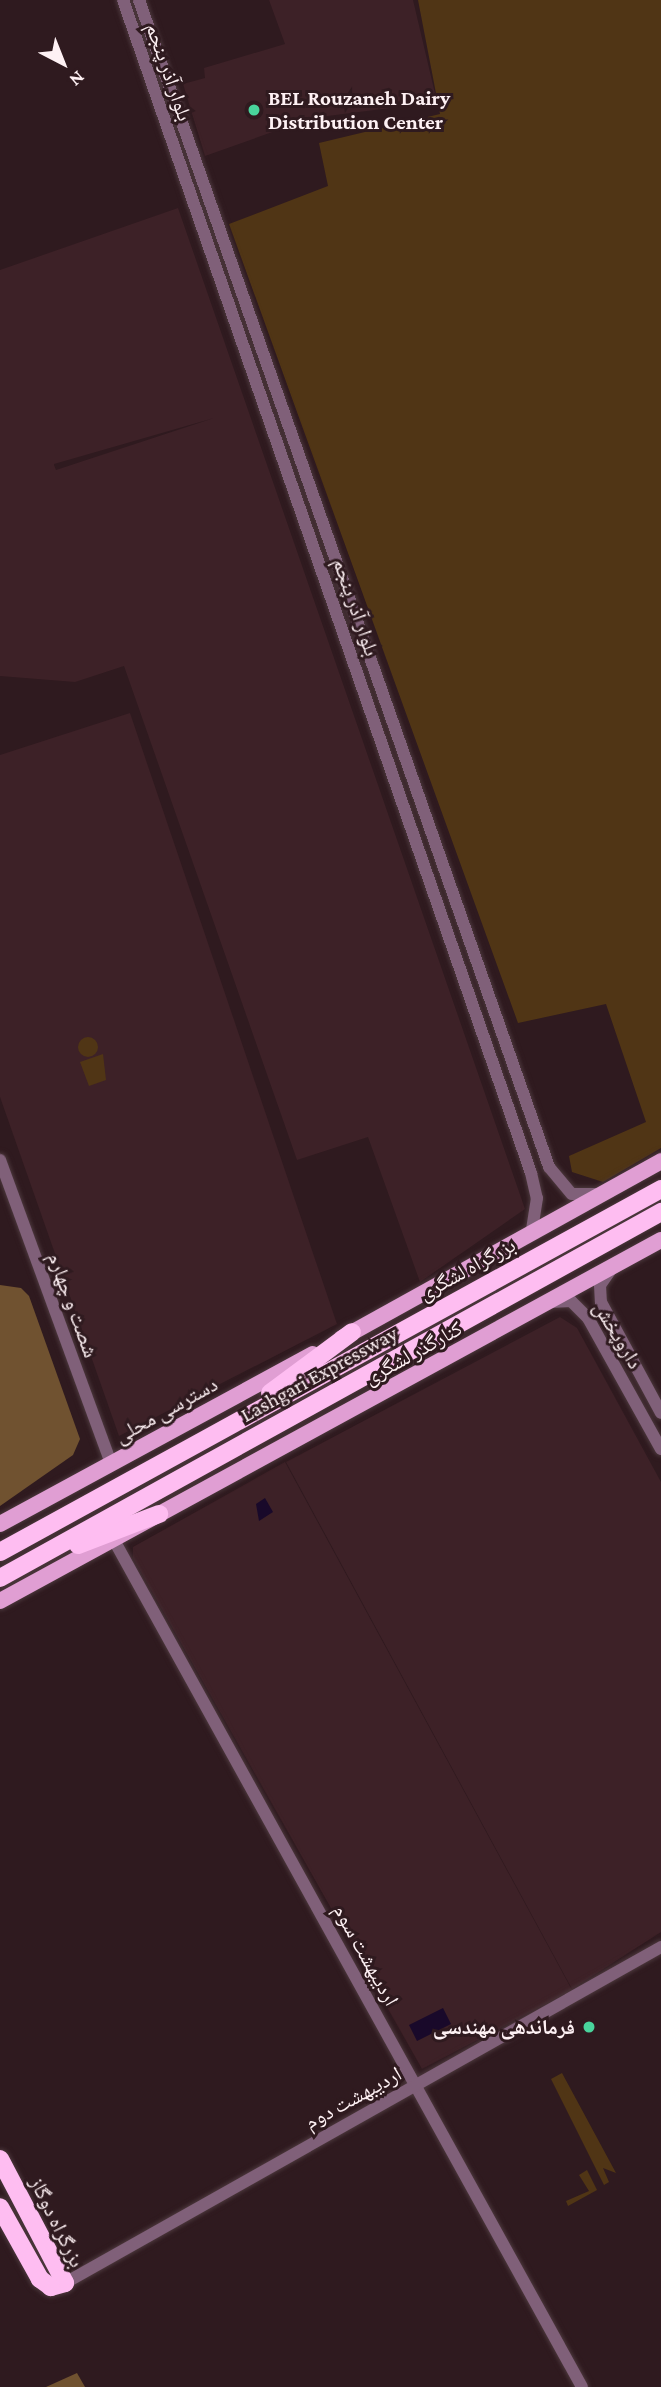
<!DOCTYPE html>
<html>
<head>
<meta charset="utf-8">
<style>
	body { margin:0 }
	#map { position:relative; width:661px; height:2387px; overflow:hidden; background:#2f1a1f; font-family:"Crimson Pro","Noto Naskh Arabic",serif }
	div>[style] { position:absolute }
	.built>* { inset:0; background:#3d2127 }
	.green>* { inset:0; background:#503515 }
	.round { border-radius:50% }
	.forest>* { inset:0; background:#705230 }
	.water>* { inset:0; background:#19092a }
	.roads { filter:drop-shadow(0 0 2px #4c383d) drop-shadow(0 0 2px #4c383d) }
	.minor>* { height:12px; margin:-6px; padding:0 6px; transform-origin:6px; border-radius:6px; background:#806079 }
	.major>* { height:16px; margin:-8px; padding:0 8px; transform-origin:8px; border-radius:8px; background:#e09ed3 }
	.highway>* { height:18px; margin:-9px; padding:0 9px; transform-origin:9px; border-radius:9px; background:#febdf1 }
	.dots>* { width:19px; height:19px; translate:-50% -50%; box-sizing:border-box; border:4px solid #2f1a1f; border-radius:50% }
	span { translate:-50% -50%; white-space:nowrap; text-align:center; line-height:1.15; -webkit-text-stroke:6px #2f1a1f; paint-order:stroke }
	.street-label { font-size:21px; color:#fef1f4 }
	.poi-label { font-size:21px; color:#fef1f4; font-weight:700 }
	.left { translate:0 -50%; text-align:left }
	.right { translate:-100% -50%; text-align:right }
	.north { position:absolute; left:28px; top:28px; width:70px; height:70px; -webkit-text-stroke:5px #2f1a1f; paint-order:stroke; rotate:138deg; font-size:19px; font-weight:700; line-height:28px; text-align:center; color:#fef1f4 }
	.north::after { content:''; display:block; margin:auto; width:24px; height:32px; background:#fef1f4; clip-path:polygon(50% 0,100% 100%,50% 72%,0 100%) }
</style>
</head>
<body>
<div id="map">
	<div class="built">
		<i style="clip-path:polygon(269px 0,413px 0,437px 102px,312px 118px,205px 156px,183px 84px,205px 78px,204px 68px,285px 44px)"></i>
		<i style="clip-path:polygon(evenodd,178px 208px,525px 1209px,420px 1282px,368px 1137px,297px 1160px,124px 666px,75px 682px,0 676px,0 270px,178px 208px,214px 418px,56px 470px,54px 465px,54px 464px,214px 418px)"></i>
		<i style="clip-path:polygon(130px 713px,337px 1324px,119px 1436px,0 1097px,0 755px)"></i>
		<i style="clip-path:polygon(560px 1317px,577px 1328px,661px 1482px,661px 1932px,572px 1989px,286px 1462px)"></i>
		<i style="clip-path:polygon(285px 1462px,572px 1990px,422px 2069px,133px 1558px,133px 1547px)"></i>
	</div>
	<div class="green">
		<i style="clip-path:polygon(418px 0,661px 0,661px 1148px,603px 1182px,572px 1172px,569px 1156px,646px 1122px,606px 1004px,518px 1023px,229px 224px,328px 186px,319px 143px,440px 114px)"></i>
		<i class="round" style="left:78px;top:1037px;width:20px;height:20px"></i>
		<i style="clip-path:polygon(103px 1054px,106px 1080px,89px 1086px,80px 1062px)"></i>
		<i style="clip-path:polygon(562px 2073px,616px 2173px,603px 2168px,609px 2182px,604px 2185px,551px 2079px)"></i>
		<i style="clip-path:polygon(587px 2170px,597px 2190px,568px 2206px,566px 2201px,589px 2191px,579px 2175px)"></i>
	</div>
	<div class="forest">
		<i style="clip-path:polygon(0 1285px,21px 1288px,29px 1296px,80px 1439px,73px 1455px,0 1506px)"></i>
		<i style="clip-path:polygon(77px 2373px,85px 2387px,46px 2387px)"></i>
	</div>
	<div class="water">
		<i style="clip-path:polygon(265px 1498px,273px 1512px,259px 1521px,256px 1504px)"></i>
		<i style="clip-path:polygon(443px 2008px,451px 2024px,417px 2041px,409px 2025px)"></i>
	</div>
	<div class="roads">
		<div class="minor">
			<i style="left:123px;top:0;width:1242px;rotate:70.82deg"></i>
			<i style="left:531px;top:1173px;width:26px;rotate:77deg"></i>
			<i style="left:537px;top:1198px;width:31px;rotate:99deg"></i>
			<i style="left:139px;top:0;width:1237px;rotate:70.64deg"></i>
			<i style="left:549px;top:1167px;width:35px;rotate:50deg"></i>
			<i style="left:572px;top:1194px;width:24px"></i>
			<i style="left:0;top:1160px;width:324px;rotate:69.9deg"></i>
			<i style="left:612px;top:1268px;width:21px;rotate:125deg"></i>
			<i style="left:600px;top:1285px;width:17px;rotate:87deg"></i>
			<i style="left:601px;top:1302px;width:126px;rotate:61.6deg"></i>
			<i style="left:550px;top:1302px;width:21px;rotate:-3deg"></i>
			<i style="left:571px;top:1301px;width:24px;rotate:45deg"></i>
			<i style="left:588px;top:1318px;width:150px;rotate:60.9deg"></i>
			<i style="left:115px;top:1542px;width:965px;rotate:61.07deg"></i>
			<i style="left:65px;top:2283px;width:684px;rotate:-29.41deg"></i>
		</div>
		<div class="major">
			<i style="left:342px;top:1338px;width:365px;rotate:-29deg"></i>
			<i style="left:0;top:1524px;width:356px;rotate:-28.5deg"></i>
			<i style="left:0;top:1601px;width:753px;rotate:-28.64deg"></i>
		</div>
		<div class="highway">
			<i style="left:270px;top:1393px;width:102px;rotate:-36.6deg"></i>
			<i style="left:78px;top:1545px;width:87px;rotate:-20.9deg"></i>
			<i style="left:0;top:1552px;width:754px;rotate:-28.77deg"></i>
			<i style="left:0;top:1578px;width:756px;rotate:-28.97deg"></i>
			<i style="left:0;top:2159px;width:140px;rotate:62.3deg"></i>
			<i style="left:65px;top:2283px;width:15px;rotate:164deg"></i>
			<i style="left:51px;top:2287px;width:14px;rotate:-144deg"></i>
			<i style="left:40px;top:2279px;width:82px;rotate:-119.1deg"></i>
		</div>
	</div>
	<div class="dots">
		<i style="left:254px;top:110px;background:#49d49c"></i>
		<i style="left:589px;top:2027px;background:#49d49c"></i>
	</div>
	<div class="street-label">
		<span style="left:169px;top:72px;rotate:71deg">بلوار آذر پنجم</span>
		<span style="left:356px;top:607px;rotate:71deg">بلوار آذر پنجم</span>
		<span style="left:467px;top:1269px;rotate:-29deg">بزرگراه لشگری</span>
		<span style="left:73px;top:1305px;rotate:70deg">شصت و چهارم</span>
		<span style="left:618px;top:1335px;rotate:59deg">داروپخش</span>
		<span style="left:413px;top:1353px;rotate:-29deg">کنارگذر لشگری</span>
		<span style="left:319px;top:1374px;rotate:-29deg">Lashgari Expressway</span>
		<span style="left:166px;top:1410px;rotate:-29deg">دسترسی محلی</span>
		<span style="left:366px;top:1955px;rotate:61deg">اردیبهشت سوم</span>
		<span style="left:353px;top:2098px;rotate:-29deg">اردیبهشت دوم</span>
		<span style="left:57px;top:2222px;rotate:64deg">بزرگراه دوگاز</span>
	</div>
	<div class="poi-label">
		<span class="left" style="left:268px;top:110px">BEL Rouzaneh Dairy<br>Distribution Center</span>
		<span class="right" style="left:575px;top:2027px">فرماندهی مهندسی</span>
	</div>
	<div class="north">N</div>
</div>
</body>
</html>
